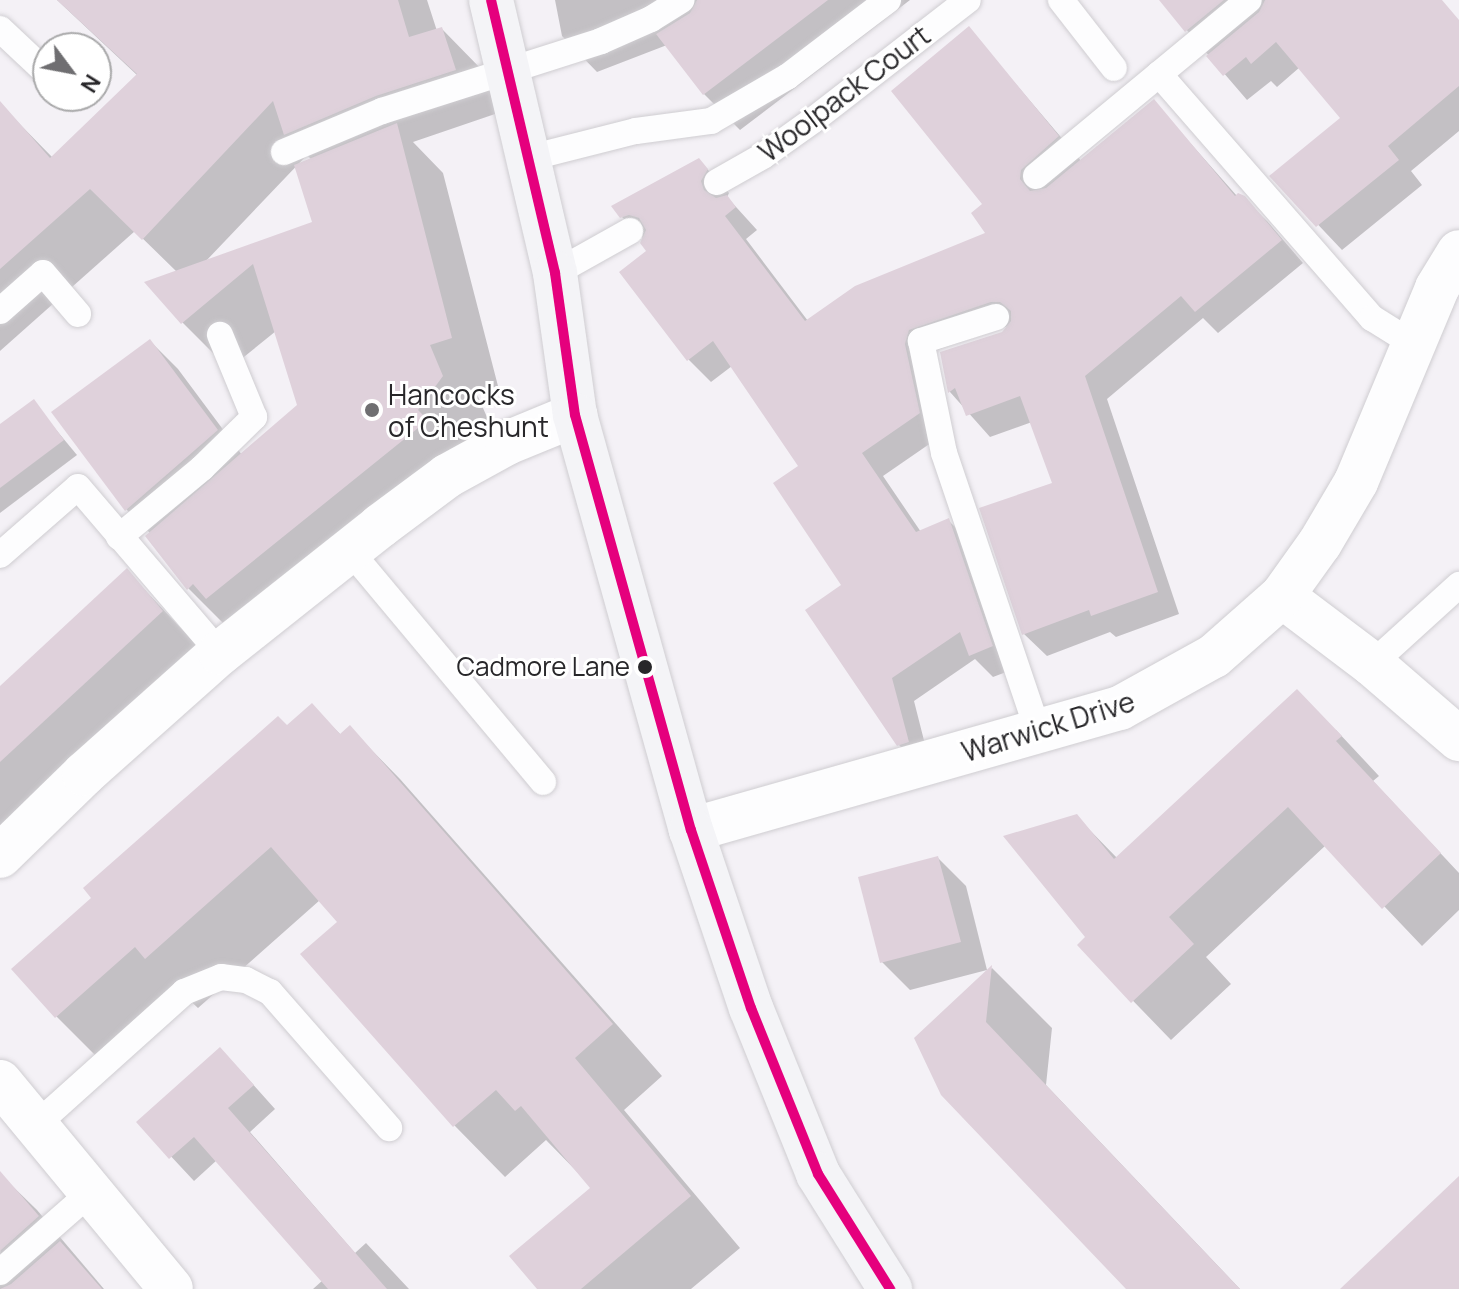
<!DOCTYPE html>
<html>
<head>
<meta charset="utf-8">
<style>
	body { margin:0 }
	#map { position:relative; width:1459px; height:1289px; overflow:hidden; background:#f4f1f6; font-family:Manrope,sans-serif }
	div>[style] { position:absolute }
	.shadow>* { inset:0; background:#0003 }
	.building>* { inset:0; background:#dfd1db }
	.roads { filter:drop-shadow(0 0 2px #cfcdd1) drop-shadow(0 0 2px #cfcdd1) }
	.lane>* { height:26px; margin:-13px; padding:0 13px; transform-origin:13px; border-radius:13px; background:#fdfdfe }
	.street>* { height:44px; margin:-22px; padding:0 22px; transform-origin:22px; border-radius:22px; background:#fdfdfe }
	.secondary>* { height:44px; margin:-22px; padding:0 22px; transform-origin:22px; border-radius:22px; background:#f4f4f7 }
	.bus-1>* { height:10px; margin:-5px; padding:0 5px; transform-origin:5px; border-radius:5px; background:#e5007d }
	.dots>* { width:22px; height:22px; translate:-50% -50%; box-sizing:border-box; border:4px solid #fff; border-radius:50% }
	span { translate:-50% -50%; white-space:nowrap; text-align:center; line-height:1.15; -webkit-text-stroke:6px #fff; paint-order:stroke }
	.bus-label { font-size:26px; color:#28272a }
	.right { translate:-100% -50%; text-align:right }
	.street-label { font-size:28px; color:#28272a }
	.poi-label { font-size:28px; color:#28272a }
	.left { translate:0 -50%; text-align:left }
	.north { position:absolute; left:32px; top:32px; width:80px; height:80px; box-sizing:border-box; background:#fff; border:2px solid #a9a9aa; border-radius:50%; rotate:122deg; font-size:22px; font-weight:700; line-height:32px; text-align:center; color:#28272a }
	.north::after { content:''; display:block; margin:auto; width:28px; height:36px; background:#6f6e71; clip-path:polygon(50% 0,100% 100%,50% 72%,0 100%) }
</style>
</head>
<body>
<div id="map">
	<div class="shadow">
		<i style="clip-path:polygon(evenodd,57px 0,427px 0,437px 31px,442px 29px,485px 73px,498px 113px,413px 142px,443px 173px,498px 386px,476px 392px,490px 424px,463px 458px,235px 635px,188px 588px,151px 534px,127px 510px,54px 413px,150px 341px,178px 369px,242px 455px,299px 406px,276px 331px,229px 369px,182px 322px,177px 272px,135px 231px,0 351px,0 110px,3px 107px,53px 158px,138px 76px,57px 0,307px 155px,312px 160px,314px 223px,205px 262px,307px 155px)"></i>
		<i style="clip-path:polygon(555px 0,910px 0,740px 130px,704px 94px,667px 45px,597px 72px,562px 36px)"></i>
		<i style="clip-path:polygon(1161px 0,1362px 0,1459px 21px,1459px 131px,1411px 171px,1422px 185px,1342px 250px,1272px 176px,1342px 119px,1300px 67px,1277px 87px,1271px 81px,1247px 100px)"></i>
		<i style="clip-path:polygon(969px 29px,1082px 162px,1154px 102px,1237px 196px,1243px 198px,1267px 221px,1303px 263px,1218px 333px,1203px 318px,1107px 399px,1179px 614px,1116px 637px,1110px 632px,1047px 656px,1024px 634px,1055px 485px,1032px 422px,990px 437px,950px 392px,942px 353px,1003px 334px,1011px 325px,931px 352px,941px 436px,883px 476px,921px 532px,949px 521px,971px 543px,1014px 669px,993px 677px,975px 659px,914px 701px,930px 764px,921px 767px,898px 744px,800px 467px,732px 366px,711px 382px,689px 360px,622px 272px,649px 251px,644px 239px,622px 217px,699px 161px,721px 183px,729px 193px,727px 197px,757px 230px,746px 239px,808px 321px,988px 234px)"></i>
		<i style="clip-path:polygon(33px 402px,77px 455px,0 513px,0 427px)"></i>
		<i style="clip-path:polygon(127px 571px,223px 673px,0 867px,0 688px)"></i>
		<i style="clip-path:polygon(312px 706px,341px 735px,350px 728px,400px 779px,662px 1076px,624px 1110px,740px 1248px,691px 1289px,539px 1289px,593px 1188px,546px 1140px,505px 1177px,455px 1126px,303px 954px,339px 922px,320px 900px,198px 1008px,186px 997px,107px 1067px,56px 1016px,287px 728px)"></i>
		<i style="clip-path:polygon(1336px 730px,1379px 776px,1373px 781px,1459px 873px,1459px 910px,1422px 946px,1326px 845px,1206px 957px,1231px 984px,1171px 1040px,1079px 945px,1088px 937px,1076px 816px,1118px 859px)"></i>
		<i style="clip-path:polygon(938px 858px,966px 886px,987px 970px,910px 990px,882px 962px)"></i>
		<i style="clip-path:polygon(992px 968px,1052px 1028px,1046px 1085px,1240px 1289px,1129px 1289px,916px 1039px)"></i>
		<i style="clip-path:polygon(243px 1073px,275px 1109px,250px 1132px,355px 1253px,366px 1243px,409px 1289px,313px 1289px,323px 1280px,217px 1160px,194px 1181px,139px 1122px)"></i>
		<i style="clip-path:polygon(1px 1175px,37px 1210px,104px 1289px,0 1289px)"></i>
	</div>
	<div class="building">
		<i style="clip-path:polygon(57px 0,398px 0,409px 37px,442px 27px,456px 70px,376px 96px,284px 135px,273px 101px,142px 240px,90px 189px,0 269px,0 101px,50px 158px,137px 74px)"></i>
		<i style="clip-path:polygon(697px 0,828px 0,703px 95px,656px 34px,690px 13px)"></i>
		<i style="clip-path:polygon(1159px 0,1224px 0,1185px 32px)"></i>
		<i style="clip-path:polygon(1265px 0,1442px 0,1459px 20px,1459px 86px,1388px 146px,1399px 160px,1316px 227px,1269px 176px,1340px 118px,1276px 42px,1251px 64px,1246px 57px,1223px 76px,1206px 56px,1259px 12px)"></i>
		<i style="clip-path:polygon(969px 26px,1059px 136px,1021px 170px,1020px 179px,1030px 191px,1046px 188px,1154px 99px,1235px 196px,1238px 193px,1245px 196px,1282px 240px,1195px 312px,1181px 296px,1085px 376px,1158px 592px,1091px 616px,1089px 610px,1022px 635px,979px 508px,1052px 483px,1020px 396px,966px 416px,955px 388px,948px 393px,940px 352px,1002px 332px,1011px 321px,1011px 311px,1000px 302px,991px 302px,909px 330px,905px 344px,920px 413px,862px 453px,916px 532px,949px 518px,993px 646px,969px 656px,960px 632px,892px 678px,909px 742px,897px 746px,805px 610px,841px 585px,773px 483px,798px 466px,713px 341px,687px 361px,619px 272px,646px 251px,640px 243px,646px 230px,639px 218px,629px 215px,620px 218px,611px 206px,699px 158px,708px 169px,701px 181px,704px 190px,716px 198px,727px 195px,736px 207px,725px 216px,805px 321px,855px 286px,985px 233px,971px 213px,982px 204px,891px 91px)"></i>
		<i style="clip-path:polygon(397px 123px,452px 338px,430px 345px,443px 376px,418px 410px,428px 420px,206px 599px,193px 584px,187px 590px,145px 536px,297px 405px,253px 264px,181px 324px,144px 282px,312px 222px,294px 165px)"></i>
		<i style="clip-path:polygon(150px 339px,218px 430px,125px 511px,51px 412px)"></i>
		<i style="clip-path:polygon(34px 399px,64px 440px,0 488px,0 424px)"></i>
		<i style="clip-path:polygon(127px 568px,163px 611px,0 762px,0 686px)"></i>
		<i style="clip-path:polygon(1297px 689px,1342px 736px,1336px 741px,1441px 853px,1382px 909px,1288px 807px,1169px 917px,1194px 944px,1131px 1003px,1077px 945px,1085px 937px,1003px 836px,1077px 814px,1114px 859px)"></i>
		<i style="clip-path:polygon(312px 703px,340px 734px,350px 725px,613px 1024px,575px 1058px,691px 1196px,581px 1289px,537px 1289px,509px 1256px,590px 1188px,521px 1106px,515px 1111px,496px 1090px,453px 1127px,300px 954px,337px 922px,271px 847px,145px 959px,135px 947px,55px 1018px,11px 969px,91px 898px,83px 888px,278px 716px,287px 725px)"></i>
		<i style="clip-path:polygon(938px 856px,961px 942px,880px 963px,858px 877px)"></i>
		<i style="clip-path:polygon(992px 965px,986px 1022px,1240px 1289px,1126px 1289px,941px 1095px,914px 1038px)"></i>
		<i style="clip-path:polygon(220px 1047px,254px 1085px,228px 1108px,387px 1289px,328px 1289px,194px 1137px,169px 1159px,136px 1122px)"></i>
		<i style="clip-path:polygon(0 1171px,39px 1216px,0 1251px)"></i>
		<i style="clip-path:polygon(1459px 1176px,1459px 1289px,1340px 1289px)"></i>
		<i style="clip-path:polygon(60px 1241px,102px 1289px,0 1289px,11px 1284px)"></i>
	</div>
	<div class="roads">
		<div class="lane">
			<i style="left:1061px;top:0;width:86px;rotate:52.1deg"></i>
			<i style="left:0;top:29px;width:66px;rotate:43.2deg"></i>
			<i style="left:1159px;top:74px;width:324px;rotate:48.9deg"></i>
			<i style="left:1372px;top:318px;width:47px;rotate:32deg"></i>
			<i style="left:284px;top:152px;width:106px;rotate:-22.7deg"></i>
			<i style="left:382px;top:111px;width:230px;rotate:-17.7deg"></i>
			<i style="left:601px;top:41px;width:55px;rotate:-23.7deg"></i>
			<i style="left:651px;top:19px;width:36px;rotate:-32deg"></i>
			<i style="left:529px;top:158px;width:110px;rotate:-14.2deg"></i>
			<i style="left:636px;top:131px;width:76px;rotate:-7.6deg"></i>
			<i style="left:711px;top:121px;width:88px;rotate:-30.1deg"></i>
			<i style="left:787px;top:77px;width:127px;rotate:-37.3deg"></i>
			<i style="left:1036px;top:176px;width:276px;rotate:-39.6deg"></i>
			<i style="left:717px;top:182px;width:53px;rotate:-29.5deg"></i>
			<i style="left:763px;top:156px;width:60px;rotate:-35.5deg"></i>
			<i style="left:812px;top:121px;width:197px;rotate:-37.8deg"></i>
			<i style="left:555px;top:273px;width:86px;rotate:-29.2deg"></i>
			<i style="left:0;top:311px;width:57px;rotate:-41.5deg"></i>
			<i style="left:43px;top:273px;width:54px;rotate:49.5deg"></i>
			<i style="left:996px;top:317px;width:79px;rotate:162.3deg"></i>
			<i style="left:921px;top:341px;width:114px;rotate:78.4deg"></i>
			<i style="left:944px;top:453px;width:297px;rotate:71.3deg"></i>
			<i style="left:119px;top:537px;width:108px;rotate:-39.7deg"></i>
			<i style="left:202px;top:468px;width:73px;rotate:-44.4deg"></i>
			<i style="left:254px;top:417px;width:89px;rotate:-112.5deg"></i>
			<i style="left:350px;top:551px;width:301px;rotate:50.1deg"></i>
			<i style="left:0;top:555px;width:103px;rotate:-41.1deg"></i>
			<i style="left:78px;top:487px;width:218px;rotate:49.5deg"></i>
			<i style="left:1372px;top:664px;width:118px;rotate:-42.2deg"></i>
			<i style="left:36px;top:1125px;width:199px;rotate:-41.9deg"></i>
			<i style="left:184px;top:992px;width:40px;rotate:-22deg"></i>
			<i style="left:221px;top:977px;width:25px;rotate:7deg"></i>
			<i style="left:246px;top:980px;width:27px;rotate:27deg"></i>
			<i style="left:270px;top:992px;width:181px;rotate:48.8deg"></i>
			<i style="left:0;top:1272px;width:121px;rotate:-41.3deg"></i>
		</div>
		<div class="street">
			<i style="left:1282px;top:596px;width:113px;rotate:37.1deg"></i>
			<i style="left:1372px;top:664px;width:115px;rotate:40.8deg"></i>
			<i style="left:691px;top:830px;width:446px;rotate:-15.9deg"></i>
			<i style="left:1120px;top:708px;width:107px;rotate:-29deg"></i>
			<i style="left:1214px;top:656px;width:91px;rotate:-41.4deg"></i>
			<i style="left:1282px;top:596px;width:65px;rotate:-54.4deg"></i>
			<i style="left:1320px;top:543px;width:71px;rotate:-59.5deg"></i>
			<i style="left:1356px;top:482px;width:210px;rotate:-67.3deg"></i>
			<i style="left:1437px;top:288px;width:42px;rotate:-58.6deg"></i>
			<i style="left:0;top:856px;width:117px;rotate:-44.3deg"></i>
			<i style="left:84px;top:774px;width:182px;rotate:-41.7deg"></i>
			<i style="left:220px;top:653px;width:204px;rotate:-38.4deg"></i>
			<i style="left:380px;top:526px;width:84px;rotate:-36.7deg"></i>
			<i style="left:447px;top:476px;width:68px;rotate:-28.8deg"></i>
			<i style="left:507px;top:443px;width:74px;rotate:-22.4deg"></i>
			<i style="left:0;top:1082px;width:268px;rotate:50.4deg"></i>
		</div>
		<div class="secondary">
			<i style="left:491px;top:0;width:280px;rotate:76.8deg"></i>
			<i style="left:555px;top:273px;width:143px;rotate:82deg"></i>
			<i style="left:575px;top:415px;width:431px;rotate:74.4deg"></i>
			<i style="left:691px;top:830px;width:188px;rotate:71.4deg"></i>
			<i style="left:751px;top:1008px;width:179px;rotate:68deg"></i>
			<i style="left:818px;top:1174px;width:136px;rotate:57.9deg"></i>
		</div>
	</div>
	<div class="bus-1">
		<i style="left:491px;top:0;width:280px;rotate:76.8deg"></i>
		<i style="left:555px;top:273px;width:143px;rotate:82deg"></i>
		<i style="left:575px;top:415px;width:431px;rotate:74.4deg"></i>
		<i style="left:691px;top:830px;width:188px;rotate:71.4deg"></i>
		<i style="left:751px;top:1008px;width:179px;rotate:68deg"></i>
		<i style="left:818px;top:1174px;width:136px;rotate:57.9deg"></i>
	</div>
	<div class="dots">
		<i style="left:372px;top:410px;background:#6f6e71"></i>
		<i style="left:645px;top:667px;background:#28272a"></i>
	</div>
	<div class="bus-label">
		<span class="right" style="left:630px;top:667px">Cadmore Lane</span>
	</div>
	<div class="street-label">
		<span style="left:844px;top:93px;rotate:-37deg">Woolpack Court</span>
		<span style="left:1048px;top:726px;rotate:-17deg">Warwick Drive</span>
	</div>
	<div class="poi-label">
		<span class="left" style="left:388px;top:410px">Hancocks<br>of Cheshunt</span>
	</div>
	<div class="north">N</div>
</div>
</body>
</html>
